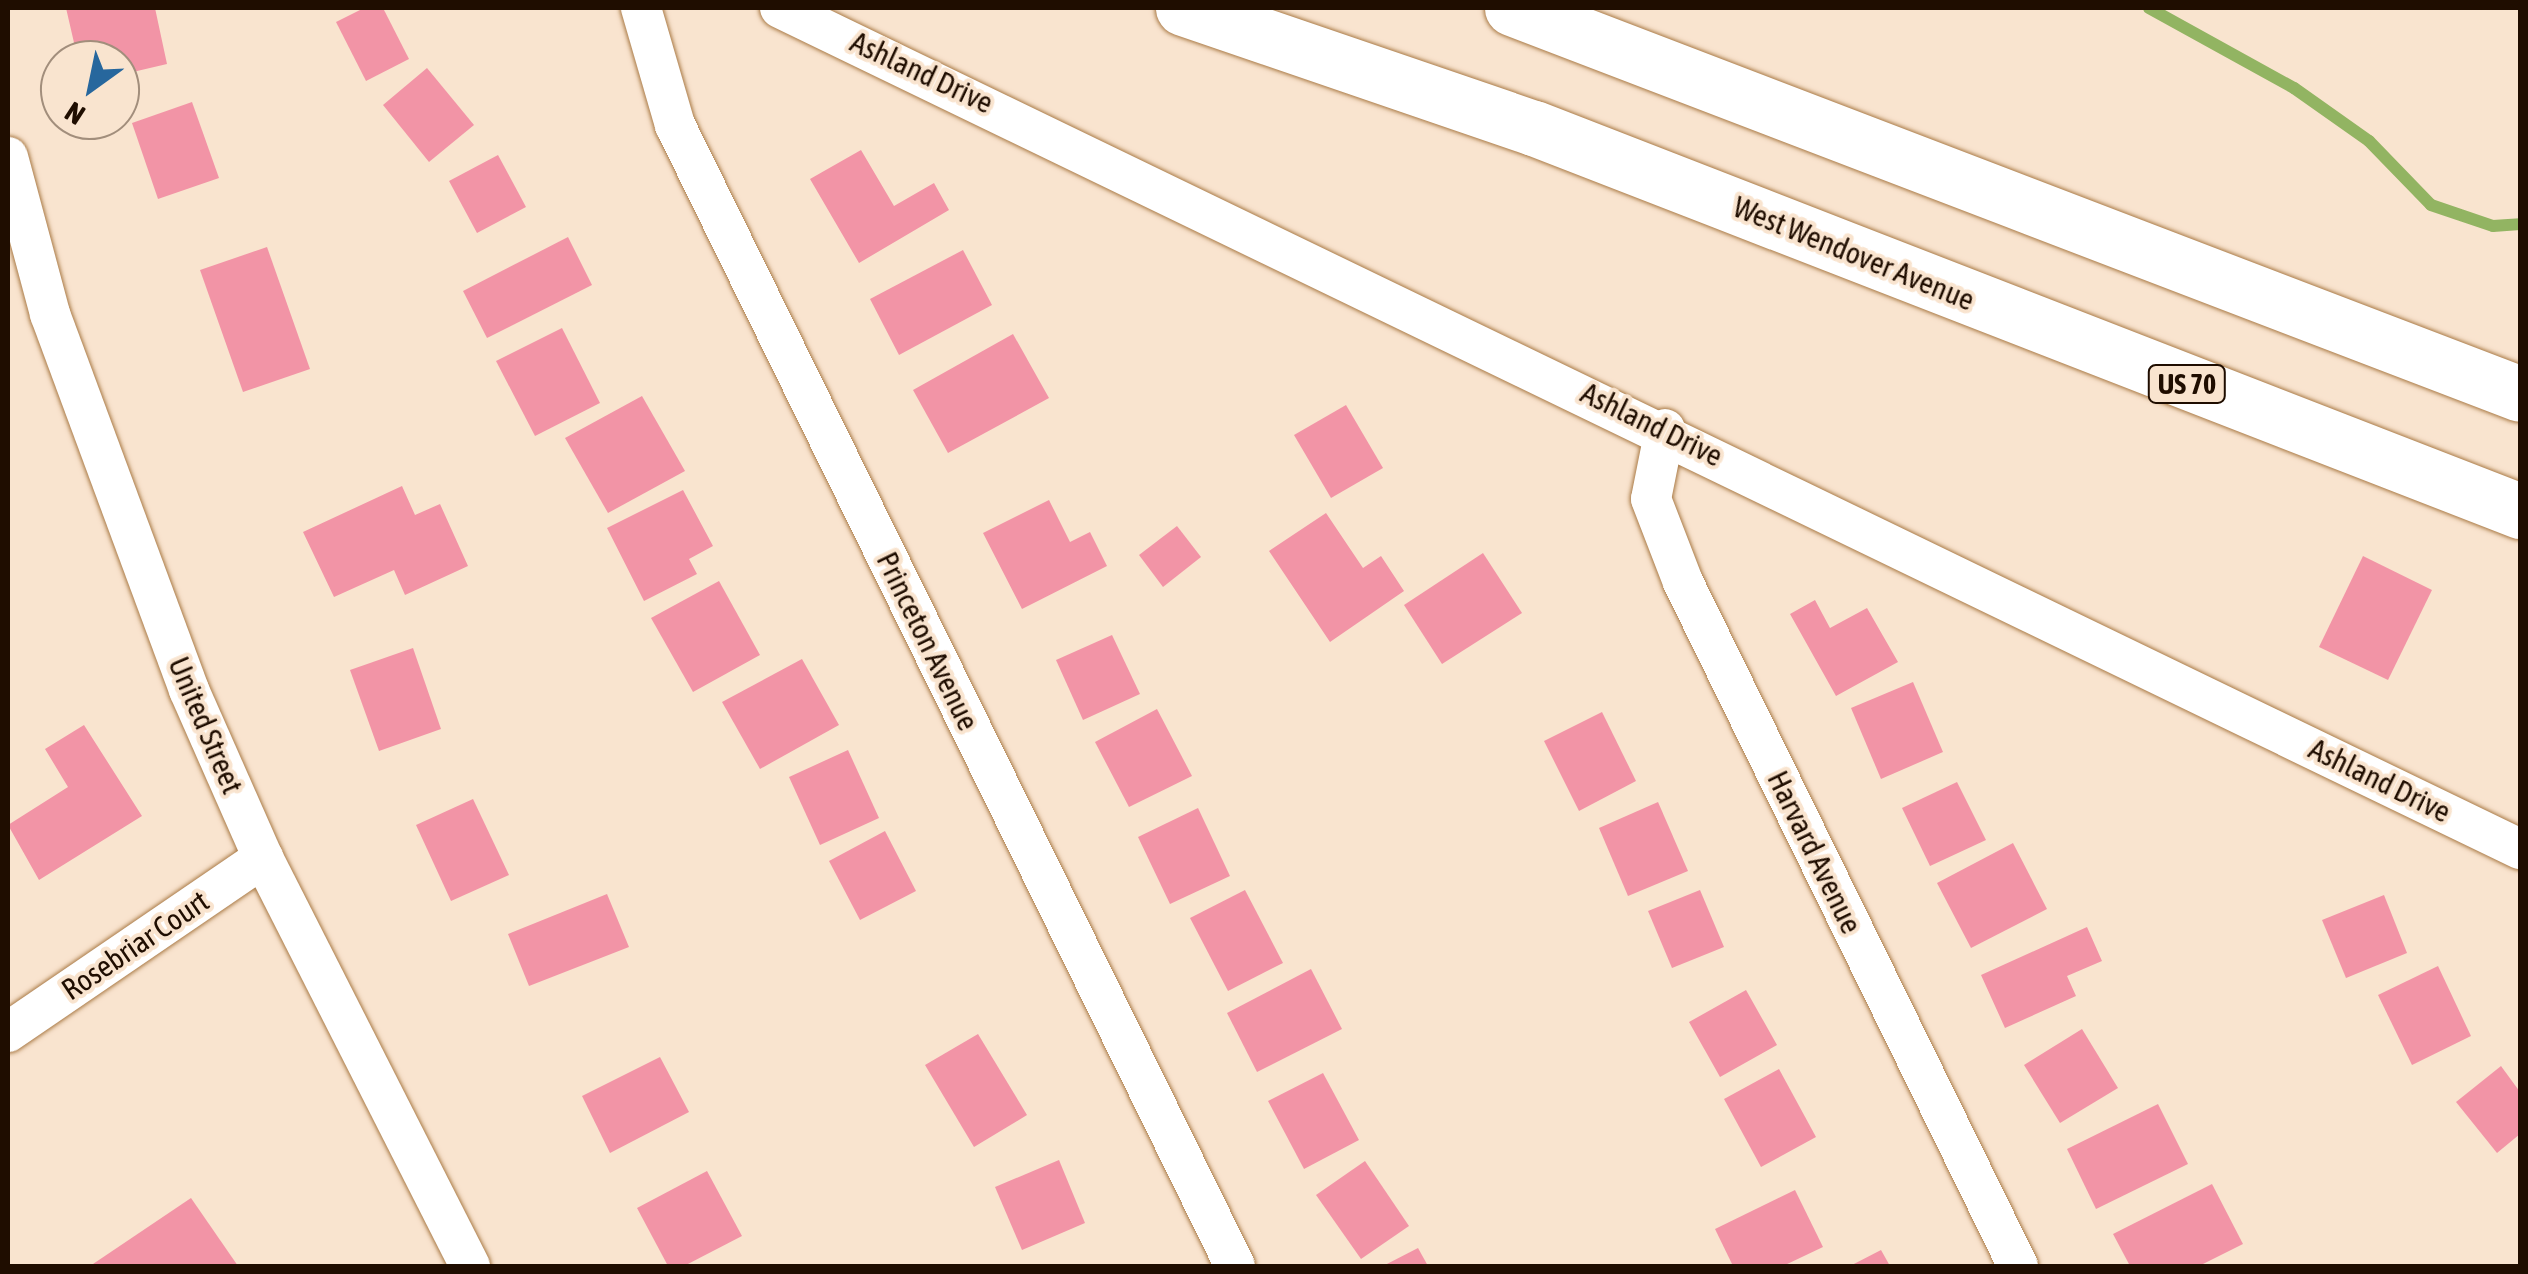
<!DOCTYPE html>
<html>
<head>
<meta charset="utf-8">
<style>
	body { margin:0 }
	#map { position:relative; width:2528px; height:1274px; overflow:hidden; background:#f9e4cf; font-family:"Asap Condensed",sans-serif }
	div>[style] { position:absolute }
	.stream>* { height:12px; margin:-6px; padding:0 6px; transform-origin:6px; border-radius:6px; background:#92b462 }
	.building>* { inset:0; background:#f294a6 }
	.roads { filter:drop-shadow(0 0 2px #aa7b47) drop-shadow(0 0 2px #aa7b47) }
	.minor>* { height:40px; margin:-20px; padding:0 20px; transform-origin:20px; border-radius:20px; background:#fff }
	.motorway>* { height:55px; margin:-27.5px; padding:0 27.5px; transform-origin:27.5px; border-radius:27.5px; background:#fff }
	span { translate:-50% -50%; white-space:nowrap; text-align:center; line-height:1.15; -webkit-text-stroke:8px #f9e4cf; paint-order:stroke }
	.shield-label span { padding:2px 8px; background:#f9e4cf; border:2px solid; border-radius:8px; -webkit-text-stroke-width:0 }
	.shield-label { font-size:28px; color:#1f0d00; font-weight:700 }
	.street-label { font-size:30px; color:#1f0d00 }
	.frame { position:absolute; inset:0; border:10px solid #1f0d00; pointer-events:none }
	.north { position:absolute; left:40px; top:40px; width:100px; height:100px; box-sizing:border-box; background:#f9e4cf; border:2px solid #a28e7c; border-radius:50%; rotate:213deg; font-size:28px; font-weight:700; line-height:40px; text-align:center; color:#1f0d00 }
	.north::after { content:''; display:block; margin:auto; width:35px; height:45px; background:#27679d; clip-path:polygon(50% 0,100% 100%,50% 72%,0 100%) }
</style>
</head>
<body>
<div id="map">
	<div class="stream">
		<i style="left:2149px;top:8px;width:166px;rotate:28.9deg"></i>
		<i style="left:2294px;top:88px;width:92px;rotate:35.2deg"></i>
		<i style="left:2369px;top:141px;width:89px;rotate:45.9deg"></i>
		<i style="left:2431px;top:205px;width:65px;rotate:18.7deg"></i>
		<i style="left:2493px;top:226px;width:27px;rotate:-4deg"></i>
	</div>
	<div class="building">
		<i style="clip-path:polygon(66px 8px,155px 8px,167px 64px,120px 75px,120px 60px,78px 60px)"></i>
		<i style="clip-path:polygon(364px 8px,383px 8px,409px 59px,366px 81px,336px 22px)"></i>
		<i style="clip-path:polygon(427px 68px,474px 125px,429px 162px,383px 105px)"></i>
		<i style="clip-path:polygon(192px 102px,219px 178px,158px 199px,132px 123px)"></i>
		<i style="clip-path:polygon(861px 150px,894px 206px,934px 183px,949px 210px,859px 263px,810px 179px)"></i>
		<i style="clip-path:polygon(498px 155px,526px 207px,477px 233px,449px 181px)"></i>
		<i style="clip-path:polygon(568px 237px,592px 285px,487px 338px,463px 291px)"></i>
		<i style="clip-path:polygon(267px 247px,310px 369px,243px 392px,200px 270px)"></i>
		<i style="clip-path:polygon(963px 250px,992px 305px,899px 355px,870px 299px)"></i>
		<i style="clip-path:polygon(562px 328px,600px 403px,535px 436px,496px 361px)"></i>
		<i style="clip-path:polygon(1013px 334px,1049px 398px,948px 453px,913px 390px)"></i>
		<i style="clip-path:polygon(642px 396px,685px 471px,608px 513px,565px 438px)"></i>
		<i style="clip-path:polygon(1346px 405px,1383px 468px,1331px 498px,1294px 435px)"></i>
		<i style="clip-path:polygon(402px 486px,415px 515px,440px 504px,468px 566px,405px 595px,394px 570px,334px 597px,303px 532px)"></i>
		<i style="clip-path:polygon(683px 490px,713px 546px,689px 559px,697px 574px,644px 601px,607px 528px)"></i>
		<i style="clip-path:polygon(1049px 500px,1070px 542px,1090px 532px,1107px 566px,1022px 609px,983px 533px)"></i>
		<i style="clip-path:polygon(1326px 513px,1363px 568px,1381px 556px,1404px 591px,1330px 642px,1269px 551px)"></i>
		<i style="clip-path:polygon(1177px 526px,1201px 557px,1163px 587px,1139px 555px)"></i>
		<i style="clip-path:polygon(1483px 553px,1522px 613px,1442px 664px,1404px 605px)"></i>
		<i style="clip-path:polygon(2363px 556px,2432px 590px,2388px 680px,2319px 647px)"></i>
		<i style="clip-path:polygon(719px 581px,760px 655px,693px 692px,651px 618px)"></i>
		<i style="clip-path:polygon(1815px 600px,1830px 628px,1867px 608px,1898px 662px,1836px 696px,1790px 614px)"></i>
		<i style="clip-path:polygon(1112px 635px,1140px 694px,1083px 720px,1056px 660px)"></i>
		<i style="clip-path:polygon(413px 648px,441px 729px,379px 751px,350px 670px)"></i>
		<i style="clip-path:polygon(802px 659px,839px 725px,760px 769px,722px 702px)"></i>
		<i style="clip-path:polygon(1913px 682px,1943px 752px,1881px 779px,1851px 708px)"></i>
		<i style="clip-path:polygon(1157px 709px,1192px 776px,1129px 807px,1095px 742px)"></i>
		<i style="clip-path:polygon(1602px 712px,1636px 781px,1579px 811px,1544px 741px)"></i>
		<i style="clip-path:polygon(84px 725px,142px 816px,39px 880px,8px 825px,68px 787px,45px 749px)"></i>
		<i style="clip-path:polygon(848px 750px,879px 818px,820px 845px,789px 777px)"></i>
		<i style="clip-path:polygon(1957px 782px,1986px 840px,1930px 866px,1902px 808px)"></i>
		<i style="clip-path:polygon(473px 799px,509px 875px,451px 901px,416px 825px)"></i>
		<i style="clip-path:polygon(1658px 802px,1688px 871px,1628px 896px,1599px 828px)"></i>
		<i style="clip-path:polygon(1198px 808px,1230px 876px,1170px 904px,1138px 837px)"></i>
		<i style="clip-path:polygon(885px 831px,916px 891px,860px 920px,829px 861px)"></i>
		<i style="clip-path:polygon(2013px 843px,2047px 909px,1971px 948px,1937px 883px)"></i>
		<i style="clip-path:polygon(1245px 890px,1283px 963px,1228px 991px,1190px 918px)"></i>
		<i style="clip-path:polygon(1700px 890px,1724px 947px,1672px 968px,1648px 911px)"></i>
		<i style="clip-path:polygon(607px 894px,629px 947px,529px 986px,508px 934px)"></i>
		<i style="clip-path:polygon(2384px 895px,2407px 953px,2346px 978px,2322px 920px)"></i>
		<i style="clip-path:polygon(2087px 927px,2102px 961px,2067px 976px,2076px 996px,2005px 1028px,1981px 975px)"></i>
		<i style="clip-path:polygon(2438px 966px,2471px 1036px,2412px 1065px,2378px 995px)"></i>
		<i style="clip-path:polygon(1311px 969px,1342px 1029px,1257px 1072px,1227px 1013px)"></i>
		<i style="clip-path:polygon(1746px 990px,1777px 1045px,1720px 1077px,1689px 1022px)"></i>
		<i style="clip-path:polygon(2082px 1029px,2118px 1088px,2060px 1123px,2024px 1065px)"></i>
		<i style="clip-path:polygon(978px 1034px,1027px 1115px,974px 1147px,925px 1065px)"></i>
		<i style="clip-path:polygon(660px 1057px,689px 1112px,610px 1153px,582px 1096px)"></i>
		<i style="clip-path:polygon(2501px 1066px,2520px 1092px,2520px 1134px,2497px 1153px,2456px 1102px)"></i>
		<i style="clip-path:polygon(1779px 1069px,1816px 1137px,1761px 1167px,1724px 1099px)"></i>
		<i style="clip-path:polygon(1323px 1073px,1359px 1140px,1304px 1169px,1268px 1101px)"></i>
		<i style="clip-path:polygon(2158px 1104px,2188px 1164px,2096px 1209px,2067px 1149px)"></i>
		<i style="clip-path:polygon(1059px 1160px,1085px 1223px,1022px 1250px,995px 1187px)"></i>
		<i style="clip-path:polygon(1365px 1161px,1409px 1226px,1361px 1259px,1316px 1195px)"></i>
		<i style="clip-path:polygon(707px 1171px,742px 1236px,684px 1266px,668px 1266px,637px 1208px)"></i>
		<i style="clip-path:polygon(2212px 1184px,2243px 1244px,2199px 1266px,2130px 1266px,2113px 1234px)"></i>
		<i style="clip-path:polygon(1795px 1190px,1823px 1247px,1783px 1266px,1733px 1266px,1715px 1229px)"></i>
		<i style="clip-path:polygon(191px 1198px,238px 1266px,90px 1266px)"></i>
		<i style="clip-path:polygon(1418px 1248px,1428px 1266px,1383px 1266px)"></i>
		<i style="clip-path:polygon(1881px 1250px,1890px 1266px,1850px 1266px)"></i>
	</div>
	<div class="roads">
		<div class="minor">
			<i style="left:641px;top:8px;width:122px;rotate:73.8deg"></i>
			<i style="left:675px;top:125px;width:1271px;rotate:63.86deg"></i>
			<i style="left:780px;top:8px;width:1933px;rotate:25.8deg"></i>
			<i style="left:8px;top:157px;width:163px;rotate:75deg"></i>
			<i style="left:50px;top:314px;width:401px;rotate:69.7deg"></i>
			<i style="left:189px;top:690px;width:184px;rotate:66.2deg"></i>
			<i style="left:263px;top:858px;width:458px;rotate:63.1deg"></i>
			<i style="left:1665px;top:429px;width:71px;rotate:101.3deg"></i>
			<i style="left:1651px;top:499px;width:89px;rotate:68.9deg"></i>
			<i style="left:1683px;top:582px;width:762px;rotate:63.91deg"></i>
			<i style="left:8px;top:1032px;width:309px;rotate:-34.3deg"></i>
		</div>
		<div class="motorway">
			<i style="left:1183px;top:8px;width:371px;rotate:18.9deg"></i>
			<i style="left:1534px;top:128px;width:1058px;rotate:21.23deg"></i>
			<i style="left:1512px;top:8px;width:1079px;rotate:20.95deg"></i>
		</div>
	</div>
	<div class="shield-label">
		<span style="left:2187px;top:384px">US 70</span>
	</div>
	<div class="street-label">
		<span style="left:922px;top:72px;rotate:25deg">Ashland Drive</span>
		<span style="left:1854px;top:253px;rotate:22deg">West Wendover Avenue</span>
		<span style="left:1652px;top:424px;rotate:26deg">Ashland Drive</span>
		<span style="left:928px;top:641px;rotate:64deg">Princeton Avenue</span>
		<span style="left:206px;top:725px;rotate:67deg">United Street</span>
		<span style="left:2380px;top:780px;rotate:26deg">Ashland Drive</span>
		<span style="left:1815px;top:852px;rotate:64deg">Harvard Avenue</span>
		<span style="left:135px;top:945px;rotate:-34deg">Rosebriar Court</span>
	</div>
	<div class="frame"></div>
	<div class="north">N</div>
</div>
</body>
</html>
